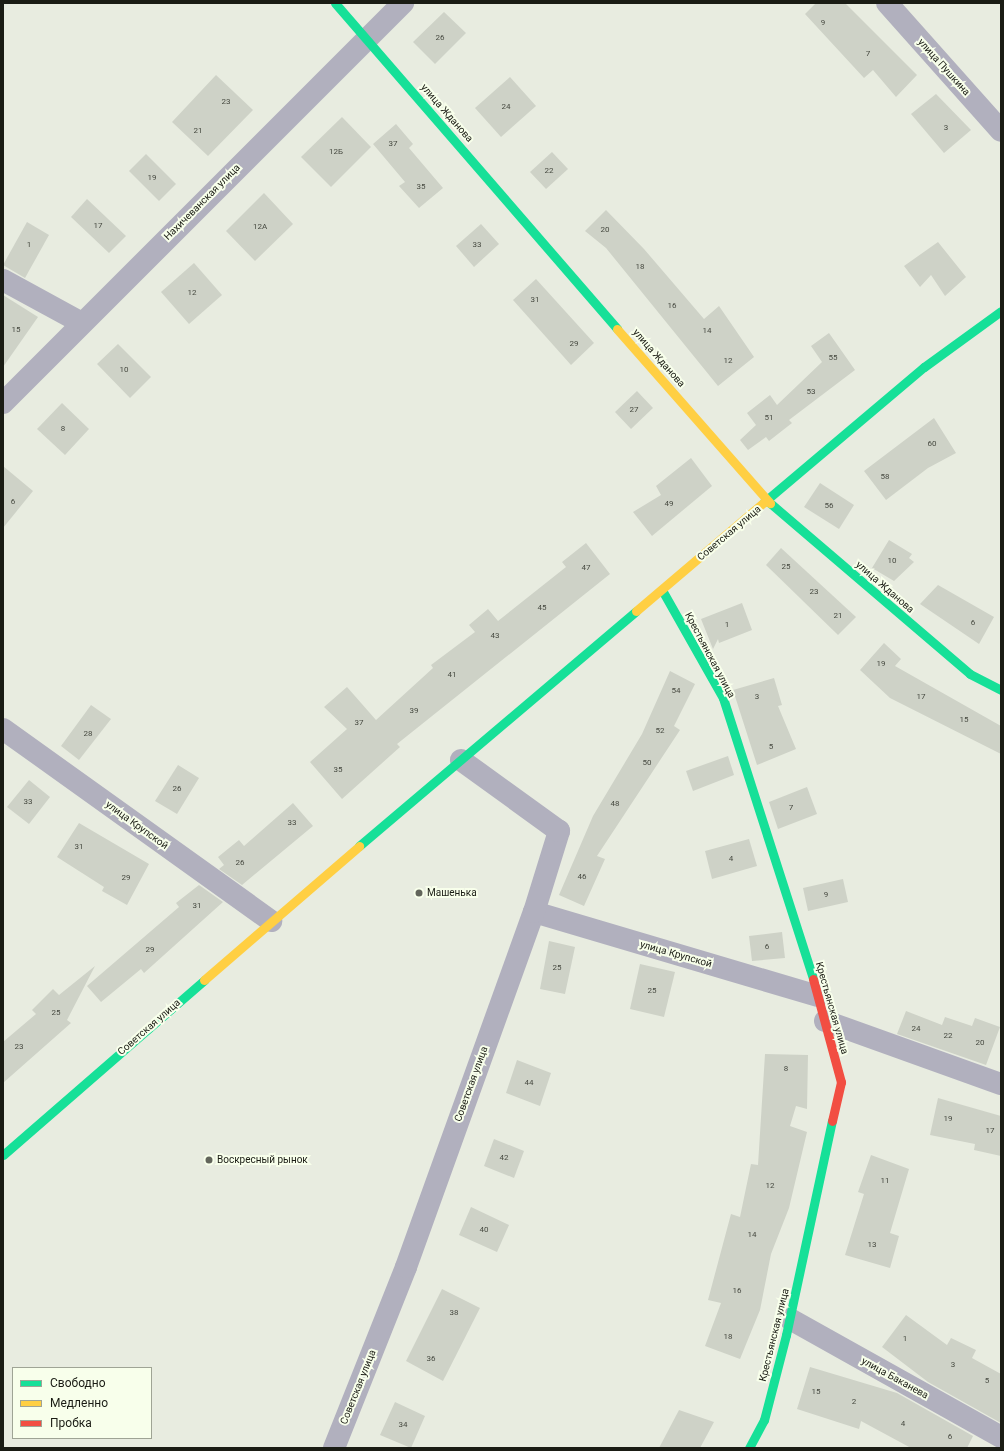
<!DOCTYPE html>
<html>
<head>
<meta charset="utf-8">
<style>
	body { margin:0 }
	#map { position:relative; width:1004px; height:1451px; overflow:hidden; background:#e8ece0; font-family:Roboto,sans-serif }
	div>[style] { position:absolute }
	.building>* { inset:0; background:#ced2c7 }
	.street>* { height:22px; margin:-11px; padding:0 11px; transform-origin:11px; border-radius:11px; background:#b1b0be }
	.fast>* { height:9px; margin:-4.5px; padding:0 4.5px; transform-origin:4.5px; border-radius:4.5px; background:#16e098 }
	.slow>* { height:9px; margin:-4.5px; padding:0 4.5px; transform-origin:4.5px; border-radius:4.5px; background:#ffcf43 }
	.jam>* { height:9px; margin:-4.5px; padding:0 4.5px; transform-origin:4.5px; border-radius:4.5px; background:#f24e42 }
	.dots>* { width:11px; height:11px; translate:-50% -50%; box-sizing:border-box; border:2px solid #f8ffeb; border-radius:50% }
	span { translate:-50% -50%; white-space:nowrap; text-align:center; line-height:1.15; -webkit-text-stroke:4px #f8ffeb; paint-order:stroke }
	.number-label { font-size:8px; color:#474a41 }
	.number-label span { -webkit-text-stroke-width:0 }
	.street-label { font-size:10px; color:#1a1c14 }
	.poi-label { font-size:10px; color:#1a1c14 }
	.left { translate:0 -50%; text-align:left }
	.frame { position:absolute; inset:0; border:4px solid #1a1c14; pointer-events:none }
	.legend { position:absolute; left:12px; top:1367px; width:140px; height:72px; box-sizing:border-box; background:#f8ffeb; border:1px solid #9fa495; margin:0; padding:5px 7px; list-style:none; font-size:12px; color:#1a1c14 }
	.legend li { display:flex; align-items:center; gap:8px; height:20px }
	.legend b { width:20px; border:1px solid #9fa495 }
</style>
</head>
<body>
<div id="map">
	<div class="building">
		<i style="clip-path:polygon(816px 3px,845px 3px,917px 75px,896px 97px,873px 70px,864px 78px,805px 14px)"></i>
		<i style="clip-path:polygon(444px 12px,466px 33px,435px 64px,413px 42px)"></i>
		<i style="clip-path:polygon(216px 75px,253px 110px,208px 156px,172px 122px)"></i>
		<i style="clip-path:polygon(510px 77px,536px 106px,501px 137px,475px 108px)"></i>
		<i style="clip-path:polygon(936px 94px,971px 130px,944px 153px,911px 114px)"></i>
		<i style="clip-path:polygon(342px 117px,371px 147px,331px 187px,301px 157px)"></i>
		<i style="clip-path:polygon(396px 124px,413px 144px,409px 148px,443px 188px,419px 208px,399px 186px,405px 182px,373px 144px)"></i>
		<i style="clip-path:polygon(552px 152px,568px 169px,546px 189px,530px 172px)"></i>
		<i style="clip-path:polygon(146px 154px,176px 184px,159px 201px,129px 171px)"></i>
		<i style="clip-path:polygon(264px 193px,293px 224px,255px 261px,226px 231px)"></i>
		<i style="clip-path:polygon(87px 199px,126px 236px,109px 253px,71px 217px)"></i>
		<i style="clip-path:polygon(606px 210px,644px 249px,704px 319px,719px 306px,754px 357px,718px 386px,606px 248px,585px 231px)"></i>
		<i style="clip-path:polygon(27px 222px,49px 235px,25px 278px,3px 265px)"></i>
		<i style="clip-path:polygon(481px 224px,499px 244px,474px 267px,456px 246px)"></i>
		<i style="clip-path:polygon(938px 242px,966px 277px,945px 296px,931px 275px,920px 287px,904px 266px)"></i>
		<i style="clip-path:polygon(194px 263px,222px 295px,189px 324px,161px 292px)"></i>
		<i style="clip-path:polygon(536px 279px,594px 343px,571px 365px,513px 300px)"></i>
		<i style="clip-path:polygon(3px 295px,38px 317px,3px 367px)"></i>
		<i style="clip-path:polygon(829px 333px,855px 370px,789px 420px,792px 423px,769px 441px,766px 437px,748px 450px,740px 440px,756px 425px,747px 413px,770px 395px,777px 405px,822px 362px,811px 346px)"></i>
		<i style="clip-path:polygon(118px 344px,151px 377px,130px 398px,97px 364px)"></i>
		<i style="clip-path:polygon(637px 391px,653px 408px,631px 429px,615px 412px)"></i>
		<i style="clip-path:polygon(62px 403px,89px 429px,65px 455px,37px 429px)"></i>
		<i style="clip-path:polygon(934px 418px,956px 453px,928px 468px,886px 500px,864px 471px)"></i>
		<i style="clip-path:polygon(691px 458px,712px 486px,652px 536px,633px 512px,661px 495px,656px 486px)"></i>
		<i style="clip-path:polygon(3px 466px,33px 491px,3px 528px)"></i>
		<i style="clip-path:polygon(820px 483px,854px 505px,839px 529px,804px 507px)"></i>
		<i style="clip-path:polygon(889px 540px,912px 554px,909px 558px,914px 562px,894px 581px,872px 568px)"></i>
		<i style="clip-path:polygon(586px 543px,610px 574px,397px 744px,400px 747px,342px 799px,310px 762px,347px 729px,324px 707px,347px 687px,376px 720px,433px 668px,431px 665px,475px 632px,469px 625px,488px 609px,498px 621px,566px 567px,562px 562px)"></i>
		<i style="clip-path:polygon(781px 548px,856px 617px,838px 635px,766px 565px)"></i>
		<i style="clip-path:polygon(938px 585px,994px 617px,979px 644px,920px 604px)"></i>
		<i style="clip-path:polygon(742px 603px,752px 630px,719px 643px,718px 639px,713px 649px,701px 619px)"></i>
		<i style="clip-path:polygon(884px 643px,901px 659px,895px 666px,1001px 726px,1001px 754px,890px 698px,860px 670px)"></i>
		<i style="clip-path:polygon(670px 671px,695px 684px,674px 726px,680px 730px,597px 856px,605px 859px,584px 906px,559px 895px,593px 816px,642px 734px)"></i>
		<i style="clip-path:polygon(774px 678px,782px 705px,778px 706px,796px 749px,757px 765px,733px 690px)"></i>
		<i style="clip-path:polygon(91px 705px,111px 719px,79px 760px,61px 746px)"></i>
		<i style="clip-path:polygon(728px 756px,734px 775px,693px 791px,686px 771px)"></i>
		<i style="clip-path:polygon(178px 765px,199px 778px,177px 814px,155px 801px)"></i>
		<i style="clip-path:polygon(29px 780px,50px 797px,29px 824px,7px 807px)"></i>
		<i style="clip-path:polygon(807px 787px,817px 814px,778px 829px,769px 802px)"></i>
		<i style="clip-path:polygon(293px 803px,313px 826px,242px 885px,219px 869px,224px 865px,218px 857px,239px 840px,244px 846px)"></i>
		<i style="clip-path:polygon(79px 823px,149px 864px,127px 905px,102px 891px,104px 887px,57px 857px)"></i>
		<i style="clip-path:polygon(749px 839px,757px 866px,712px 879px,705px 851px)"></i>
		<i style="clip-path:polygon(843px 879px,848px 902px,808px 911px,803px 888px)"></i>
		<i style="clip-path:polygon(199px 885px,223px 902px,144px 973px,141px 969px,101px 1002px,87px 986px,179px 907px,176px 903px)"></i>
		<i style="clip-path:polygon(782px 932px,785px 958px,752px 961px,749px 936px)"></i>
		<i style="clip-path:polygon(549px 941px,575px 947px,565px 994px,540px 989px)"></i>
		<i style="clip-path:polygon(640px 964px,675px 972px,664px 1017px,630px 1009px)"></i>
		<i style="clip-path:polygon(95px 966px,67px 1020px,71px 1023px,3px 1083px,3px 1042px,36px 1014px,32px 1010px,53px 989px,59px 995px)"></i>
		<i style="clip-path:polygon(906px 1011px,942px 1025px,945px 1017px,972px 1026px,975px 1018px,1000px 1027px,986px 1065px,897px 1034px)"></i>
		<i style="clip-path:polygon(765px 1054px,808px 1055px,807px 1109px,796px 1106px,790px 1126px,807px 1132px,789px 1208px,771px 1254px,760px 1310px,740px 1359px,705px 1346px,721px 1303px,708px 1300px,731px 1214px,740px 1217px,751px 1164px,758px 1165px)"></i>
		<i style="clip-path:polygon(517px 1060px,551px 1073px,540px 1106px,506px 1093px)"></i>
		<i style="clip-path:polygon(938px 1098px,1001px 1116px,1001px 1156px,974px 1150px,975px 1144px,930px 1135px)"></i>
		<i style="clip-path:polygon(494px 1139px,524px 1151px,514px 1178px,484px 1166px)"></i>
		<i style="clip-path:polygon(871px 1155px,909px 1169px,890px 1233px,899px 1236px,890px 1268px,845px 1255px,864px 1194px,858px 1192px)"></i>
		<i style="clip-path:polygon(471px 1207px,509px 1225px,497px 1252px,459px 1235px)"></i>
		<i style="clip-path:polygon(442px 1289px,480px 1308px,443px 1381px,406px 1361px)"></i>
		<i style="clip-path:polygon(906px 1315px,947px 1345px,951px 1338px,976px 1350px,972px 1358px,1001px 1374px,1001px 1423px,928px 1382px,882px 1347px)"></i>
		<i style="clip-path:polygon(810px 1367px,897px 1393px,973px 1436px,967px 1448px,911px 1448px,861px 1421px,859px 1429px,797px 1409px)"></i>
		<i style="clip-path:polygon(395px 1402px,425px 1416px,411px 1448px,380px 1435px)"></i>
		<i style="clip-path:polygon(679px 1410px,714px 1422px,700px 1448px,659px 1448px)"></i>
	</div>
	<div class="street">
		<i style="left:887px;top:3px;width:171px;rotate:48.3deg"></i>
		<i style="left:3px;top:280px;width:88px;rotate:28.6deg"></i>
		<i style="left:3px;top:403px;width:566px;rotate:-45deg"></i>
		<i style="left:3px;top:729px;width:330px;rotate:35.6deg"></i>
		<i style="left:534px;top:912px;width:296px;rotate:16.5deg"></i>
		<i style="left:825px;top:1021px;width:187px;rotate:19.7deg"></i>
		<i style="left:790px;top:1319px;width:242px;rotate:29.2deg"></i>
		<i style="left:334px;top:1448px;width:195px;rotate:-68.3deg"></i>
		<i style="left:406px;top:1267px;width:377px;rotate:-70.2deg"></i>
		<i style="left:534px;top:912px;width:85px;rotate:-72.8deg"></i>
		<i style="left:559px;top:831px;width:121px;rotate:-144.1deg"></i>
	</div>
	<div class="fast">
		<i style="left:335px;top:3px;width:431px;rotate:49.1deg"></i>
		<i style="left:764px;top:502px;width:209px;rotate:-40.2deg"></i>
		<i style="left:924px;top:367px;width:95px;rotate:-36deg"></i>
		<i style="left:770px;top:503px;width:263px;rotate:40.5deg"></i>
		<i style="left:970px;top:674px;width:35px;rotate:27deg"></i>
		<i style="left:662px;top:590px;width:124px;rotate:60.5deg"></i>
		<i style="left:723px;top:698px;width:295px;rotate:72.2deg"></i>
		<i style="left:359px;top:846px;width:363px;rotate:-40.3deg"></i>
		<i style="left:3px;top:1155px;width:267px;rotate:-41deg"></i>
		<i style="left:749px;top:1448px;width:32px;rotate:-62deg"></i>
		<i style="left:764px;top:1420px;width:88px;rotate:-75.5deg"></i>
		<i style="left:786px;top:1335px;width:219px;rotate:-77.9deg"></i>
	</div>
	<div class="slow">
		<i style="left:617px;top:329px;width:232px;rotate:48.7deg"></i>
		<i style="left:636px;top:611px;width:168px;rotate:-40.4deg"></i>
		<i style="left:204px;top:980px;width:205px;rotate:-40.8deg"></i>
	</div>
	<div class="jam">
		<i style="left:813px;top:979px;width:107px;rotate:74.8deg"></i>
		<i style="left:841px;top:1082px;width:40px;rotate:103deg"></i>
	</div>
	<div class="dots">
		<i style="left:419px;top:893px;background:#62655b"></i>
		<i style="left:209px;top:1160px;background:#62655b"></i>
	</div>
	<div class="number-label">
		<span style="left:823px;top:23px">9</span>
		<span style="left:440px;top:38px">26</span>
		<span style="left:868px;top:54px">7</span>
		<span style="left:226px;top:102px">23</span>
		<span style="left:506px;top:107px">24</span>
		<span style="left:946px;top:128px">3</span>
		<span style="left:198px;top:131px">21</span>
		<span style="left:393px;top:144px">37</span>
		<span style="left:336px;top:152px">12Б</span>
		<span style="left:549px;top:171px">22</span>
		<span style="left:152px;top:178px">19</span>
		<span style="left:421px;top:187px">35</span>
		<span style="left:98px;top:226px">17</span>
		<span style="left:260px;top:227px">12А</span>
		<span style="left:605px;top:230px">20</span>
		<span style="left:29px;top:245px">1</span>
		<span style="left:477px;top:245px">33</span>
		<span style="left:640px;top:267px">18</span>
		<span style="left:192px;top:293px">12</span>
		<span style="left:535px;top:300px">31</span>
		<span style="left:672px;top:306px">16</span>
		<span style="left:16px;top:330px">15</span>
		<span style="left:707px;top:331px">14</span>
		<span style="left:574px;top:344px">29</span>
		<span style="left:833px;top:358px">55</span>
		<span style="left:728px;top:361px">12</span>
		<span style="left:124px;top:370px">10</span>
		<span style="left:811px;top:392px">53</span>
		<span style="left:634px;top:410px">27</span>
		<span style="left:769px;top:418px">51</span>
		<span style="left:63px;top:429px">8</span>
		<span style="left:932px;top:444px">60</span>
		<span style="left:885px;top:477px">58</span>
		<span style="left:13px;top:502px">6</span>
		<span style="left:669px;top:504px">49</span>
		<span style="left:829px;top:506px">56</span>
		<span style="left:892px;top:561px">10</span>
		<span style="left:786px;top:567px">25</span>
		<span style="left:586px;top:568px">47</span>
		<span style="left:814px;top:592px">23</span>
		<span style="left:542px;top:608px">45</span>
		<span style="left:838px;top:616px">21</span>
		<span style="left:973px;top:623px">6</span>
		<span style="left:727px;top:625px">1</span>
		<span style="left:495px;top:636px">43</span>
		<span style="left:881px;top:664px">19</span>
		<span style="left:452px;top:675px">41</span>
		<span style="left:676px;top:691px">54</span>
		<span style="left:757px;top:697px">3</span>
		<span style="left:921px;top:697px">17</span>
		<span style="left:414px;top:711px">39</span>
		<span style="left:964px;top:720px">15</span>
		<span style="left:359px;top:723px">37</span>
		<span style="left:660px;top:731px">52</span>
		<span style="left:88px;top:734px">28</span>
		<span style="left:771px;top:747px">5</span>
		<span style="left:647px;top:763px">50</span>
		<span style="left:338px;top:770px">35</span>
		<span style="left:177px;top:789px">26</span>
		<span style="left:28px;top:802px">33</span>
		<span style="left:615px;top:804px">48</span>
		<span style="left:791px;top:808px">7</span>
		<span style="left:292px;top:823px">33</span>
		<span style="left:79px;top:847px">31</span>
		<span style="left:731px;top:859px">4</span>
		<span style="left:240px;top:863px">26</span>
		<span style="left:582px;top:877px">46</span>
		<span style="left:126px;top:878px">29</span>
		<span style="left:826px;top:895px">9</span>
		<span style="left:197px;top:906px">31</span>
		<span style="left:767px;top:947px">6</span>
		<span style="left:150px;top:950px">29</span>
		<span style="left:557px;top:968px">25</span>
		<span style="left:652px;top:991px">25</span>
		<span style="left:56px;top:1013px">25</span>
		<span style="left:916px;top:1029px">24</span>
		<span style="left:948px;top:1036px">22</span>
		<span style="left:980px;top:1043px">20</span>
		<span style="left:19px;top:1047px">23</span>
		<span style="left:786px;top:1069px">8</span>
		<span style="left:529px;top:1083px">44</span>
		<span style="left:948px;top:1119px">19</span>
		<span style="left:990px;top:1131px">17</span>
		<span style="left:504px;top:1158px">42</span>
		<span style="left:885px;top:1181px">11</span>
		<span style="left:770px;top:1186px">12</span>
		<span style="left:484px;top:1230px">40</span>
		<span style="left:752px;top:1235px">14</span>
		<span style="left:872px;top:1245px">13</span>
		<span style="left:737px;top:1291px">16</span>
		<span style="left:454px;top:1313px">38</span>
		<span style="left:728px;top:1337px">18</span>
		<span style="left:905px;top:1339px">1</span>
		<span style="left:431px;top:1359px">36</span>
		<span style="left:953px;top:1365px">3</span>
		<span style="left:987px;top:1381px">5</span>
		<span style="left:816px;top:1392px">15</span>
		<span style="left:854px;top:1402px">2</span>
		<span style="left:903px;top:1424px">4</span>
		<span style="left:403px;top:1425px">34</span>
		<span style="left:950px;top:1437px">6</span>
	</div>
	<div class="street-label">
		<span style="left:944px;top:67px;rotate:48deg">улица Пушкина</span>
		<span style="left:447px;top:113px;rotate:49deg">улица Жданова</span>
		<span style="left:202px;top:202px;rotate:-45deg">Нахичеванская улица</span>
		<span style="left:659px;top:358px;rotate:49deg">улица Жданова</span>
		<span style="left:729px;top:533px;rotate:-40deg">Советская улица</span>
		<span style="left:885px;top:587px;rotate:41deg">улица Жданова</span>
		<span style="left:710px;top:655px;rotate:62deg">Крестьянская улица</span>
		<span style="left:137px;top:825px;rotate:36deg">улица Крупской</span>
		<span style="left:676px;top:954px;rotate:16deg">улица Крупской</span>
		<span style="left:832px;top:1008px;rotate:74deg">Крестьянская улица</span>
		<span style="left:149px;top:1027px;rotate:-41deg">Советская улица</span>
		<span style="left:471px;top:1084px;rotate:-70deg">Советская улица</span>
		<span style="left:774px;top:1335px;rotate:-76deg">Крестьянская улица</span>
		<span style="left:895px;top:1378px;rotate:29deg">улица Баканева</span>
		<span style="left:358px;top:1387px;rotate:-68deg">Советская улица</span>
	</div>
	<div class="poi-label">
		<span class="left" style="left:427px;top:893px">Машенька</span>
		<span class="left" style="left:217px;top:1160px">Воскресный рынок</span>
	</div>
	<div class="frame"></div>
	<ul class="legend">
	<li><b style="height:5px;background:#16e098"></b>Свободно</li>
	<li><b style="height:5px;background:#ffcf43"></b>Медленно</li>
	<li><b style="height:5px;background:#f24e42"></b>Пробка</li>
	</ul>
</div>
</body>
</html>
